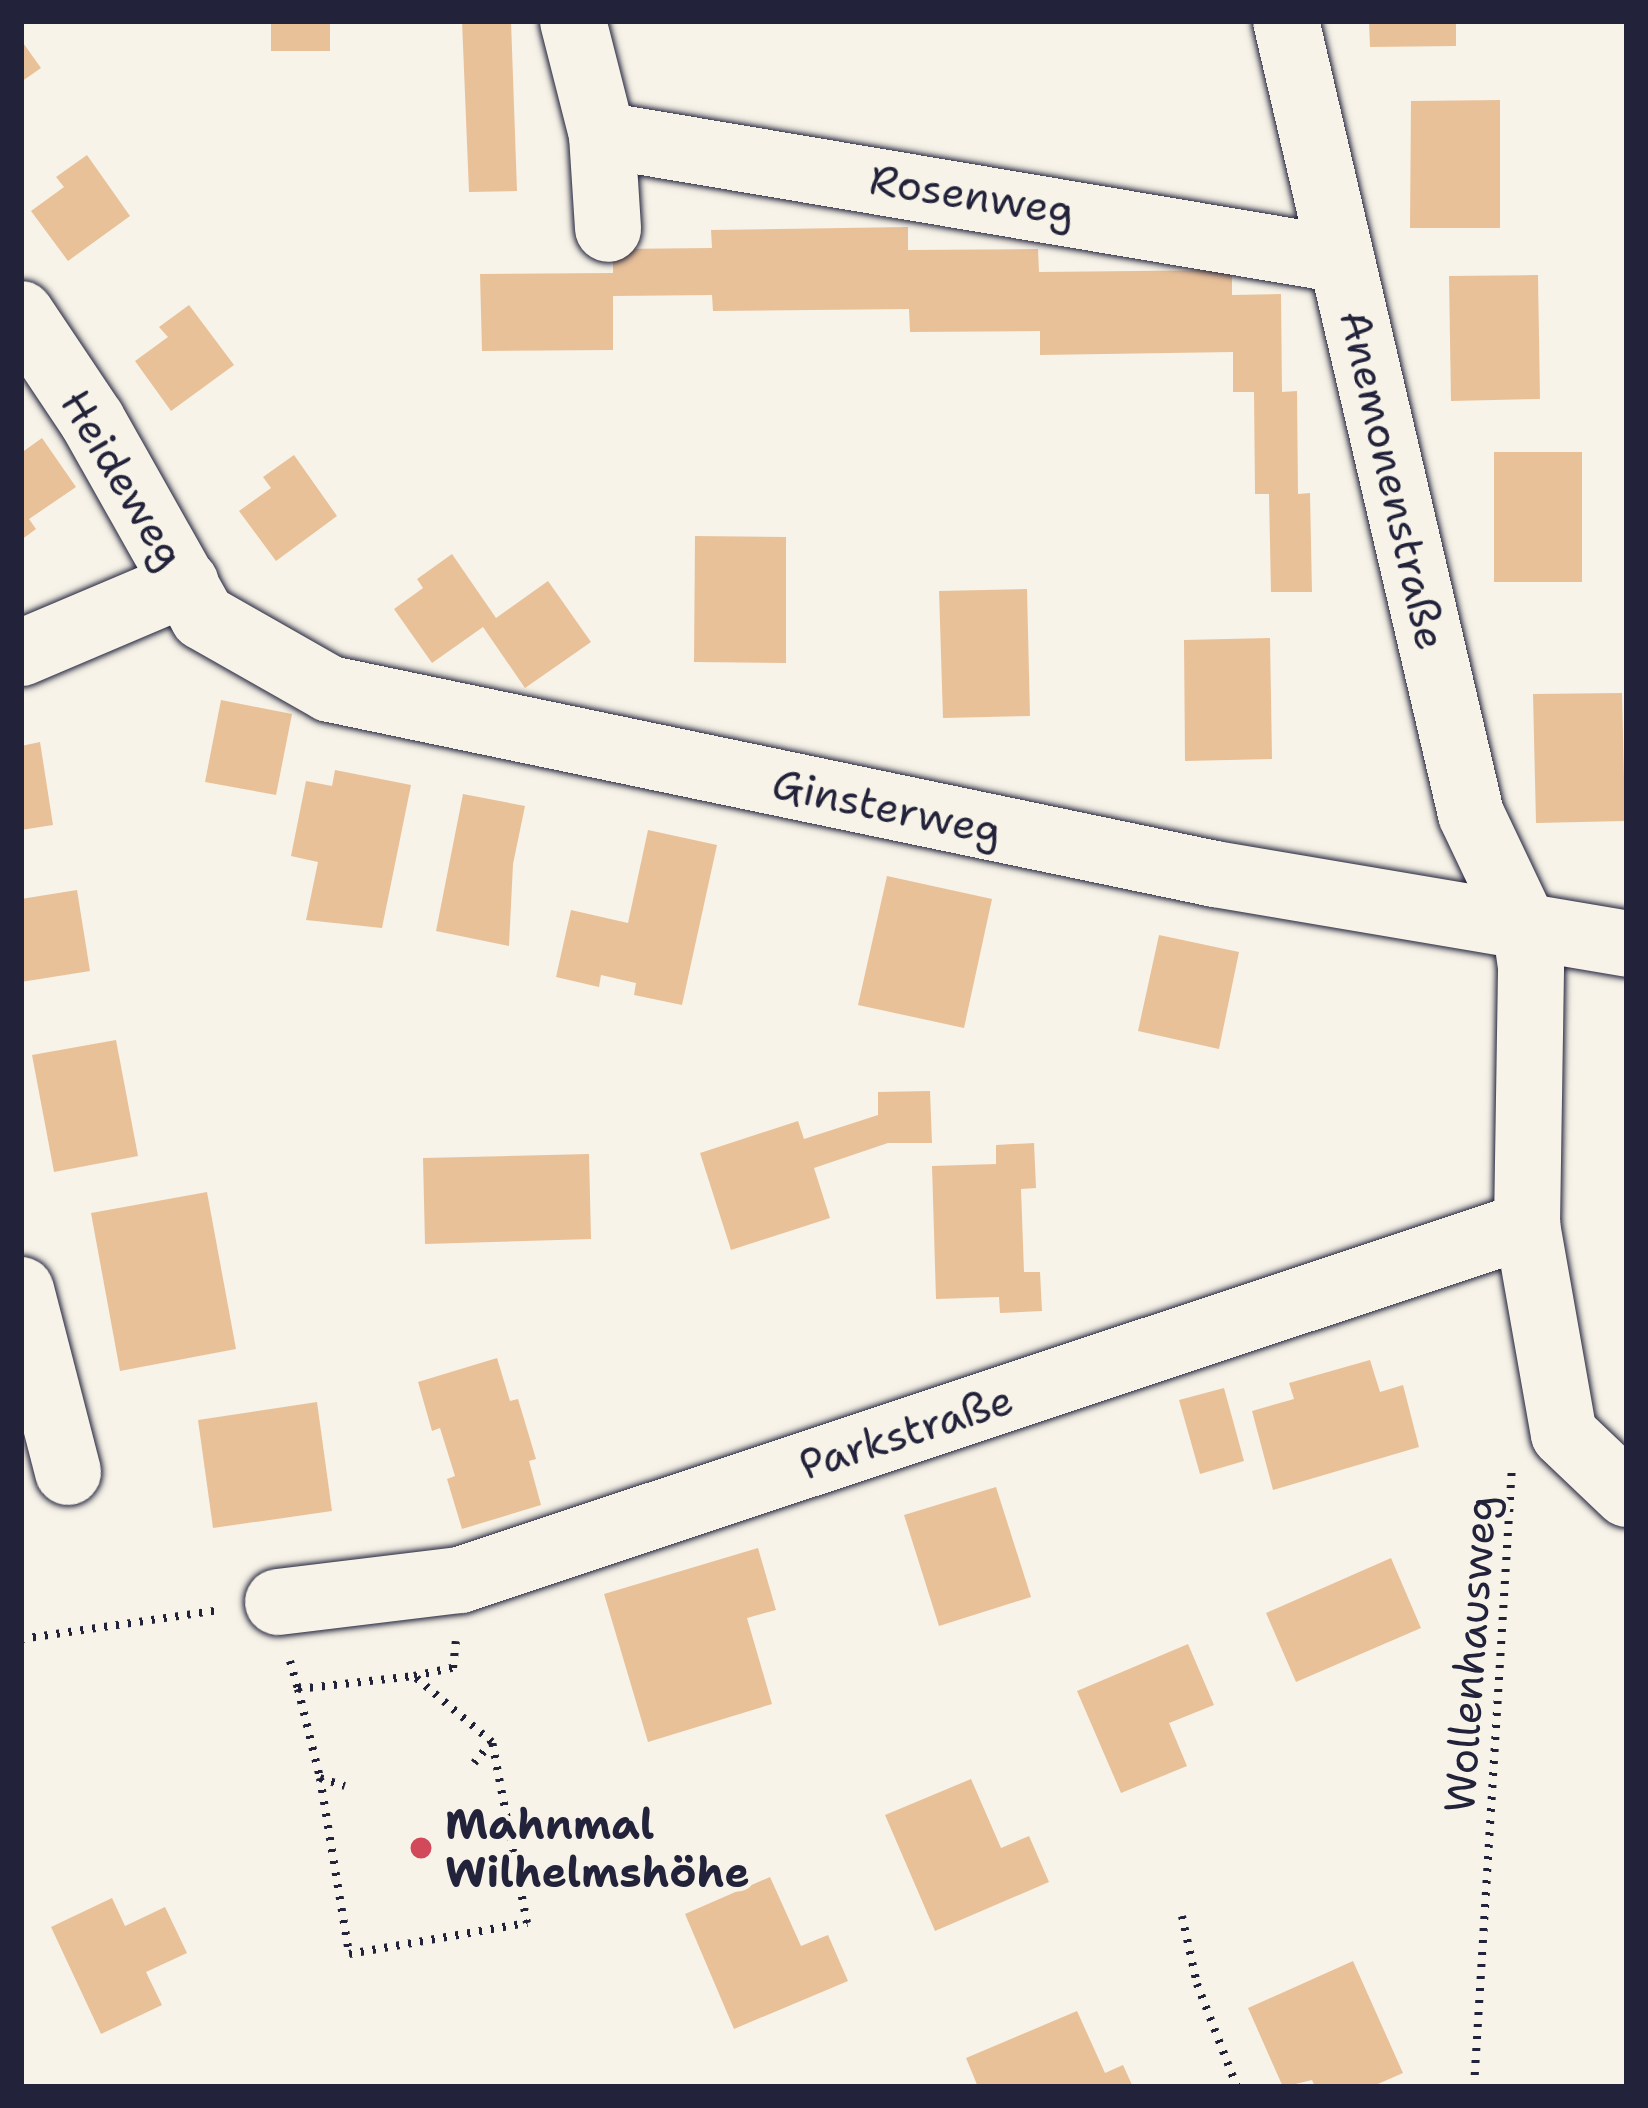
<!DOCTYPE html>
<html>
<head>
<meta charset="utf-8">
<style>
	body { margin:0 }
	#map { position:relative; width:1648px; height:2108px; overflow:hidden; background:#f7f3e8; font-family:"Shantell Sans",sans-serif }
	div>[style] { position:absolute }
	.building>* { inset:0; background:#e9c199 }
	.path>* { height:8px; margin-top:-4px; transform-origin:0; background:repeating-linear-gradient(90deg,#22223b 0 3px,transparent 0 12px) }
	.roads { filter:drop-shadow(0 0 3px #22223b) drop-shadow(0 0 3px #22223b) }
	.minor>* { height:66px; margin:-33px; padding:0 33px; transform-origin:33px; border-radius:33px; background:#f7f3e8 }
	.dots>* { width:33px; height:33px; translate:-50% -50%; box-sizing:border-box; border:6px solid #f7f3e8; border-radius:50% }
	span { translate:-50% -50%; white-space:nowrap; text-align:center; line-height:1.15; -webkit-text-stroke:9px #f7f3e8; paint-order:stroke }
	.street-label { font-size:42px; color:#22223b }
	.poi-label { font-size:42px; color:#22223b; font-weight:700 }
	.left { translate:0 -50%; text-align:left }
	.frame { position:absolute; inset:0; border:24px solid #22223b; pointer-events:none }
</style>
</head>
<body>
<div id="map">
	<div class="building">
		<i style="clip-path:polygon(271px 21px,330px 21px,330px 51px,271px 51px)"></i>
		<i style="clip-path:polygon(462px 21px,511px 21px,517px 191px,469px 192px)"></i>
		<i style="clip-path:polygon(1369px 21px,1456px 21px,1456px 46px,1370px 47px)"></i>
		<i style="clip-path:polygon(21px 40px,41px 68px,21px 82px)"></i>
		<i style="clip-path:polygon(1500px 100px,1500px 228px,1410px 228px,1411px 101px)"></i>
		<i style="clip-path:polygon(87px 155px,130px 216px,68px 261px,31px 211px,64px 187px,56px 177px)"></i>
		<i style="clip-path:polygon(908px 227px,908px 250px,1038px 249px,1039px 272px,1232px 270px,1232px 295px,1281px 294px,1282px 392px,1297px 391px,1298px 494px,1310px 493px,1312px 592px,1271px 592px,1269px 494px,1255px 494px,1254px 392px,1233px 392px,1233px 352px,1040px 355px,1040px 331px,910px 332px,909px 309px,713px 311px,712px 295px,613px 296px,613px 350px,482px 351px,480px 274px,613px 273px,613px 249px,712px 248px,711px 230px)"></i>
		<i style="clip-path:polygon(1538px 275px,1540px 399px,1451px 401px,1449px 276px)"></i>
		<i style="clip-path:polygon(189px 305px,234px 365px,171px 411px,135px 361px,168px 337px,159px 327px)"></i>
		<i style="clip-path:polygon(42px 438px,76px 487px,29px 519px,36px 529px,21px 540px,21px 453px)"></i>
		<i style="clip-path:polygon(1494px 452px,1582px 452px,1582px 582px,1494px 582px)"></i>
		<i style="clip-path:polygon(294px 455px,337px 516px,276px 561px,239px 511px,271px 488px,263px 477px)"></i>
		<i style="clip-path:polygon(695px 536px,786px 537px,786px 663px,694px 662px)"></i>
		<i style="clip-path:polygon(452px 554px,496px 618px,548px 581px,591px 642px,525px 688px,483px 627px,432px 663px,394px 609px,423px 588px,417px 579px)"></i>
		<i style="clip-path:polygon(1027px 589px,1030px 716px,943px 718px,939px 591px)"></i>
		<i style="clip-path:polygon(1270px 638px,1272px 759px,1185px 761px,1184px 640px)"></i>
		<i style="clip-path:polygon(1622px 693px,1625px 821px,1536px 823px,1533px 694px)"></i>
		<i style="clip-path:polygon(221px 700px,292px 714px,276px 795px,205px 782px)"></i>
		<i style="clip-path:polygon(40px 742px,53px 825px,21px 830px,21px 746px)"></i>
		<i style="clip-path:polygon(335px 770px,411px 785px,382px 928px,306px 920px,318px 862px,291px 856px,306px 781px,332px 786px)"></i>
		<i style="clip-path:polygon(463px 794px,525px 806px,513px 864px,509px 946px,436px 931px)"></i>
		<i style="clip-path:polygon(648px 830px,717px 845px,682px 1005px,634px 995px,636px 983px,601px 975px,599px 987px,556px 977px,571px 910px,628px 923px)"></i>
		<i style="clip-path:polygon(887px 876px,992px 899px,964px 1028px,858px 1005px)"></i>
		<i style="clip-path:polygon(77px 890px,90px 971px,21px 982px,21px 899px)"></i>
		<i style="clip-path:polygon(1159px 935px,1239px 952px,1219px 1049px,1138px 1031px)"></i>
		<i style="clip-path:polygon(116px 1040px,138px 1156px,54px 1172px,32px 1055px)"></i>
		<i style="clip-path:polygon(930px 1091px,932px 1143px,888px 1143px,814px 1168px,830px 1218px,731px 1250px,700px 1153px,798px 1121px,804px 1139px,878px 1115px,878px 1092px)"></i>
		<i style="clip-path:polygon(1034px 1143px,1036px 1188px,1021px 1189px,1024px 1272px,1040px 1272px,1042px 1311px,1000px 1313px,999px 1297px,936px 1299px,932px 1166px,996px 1164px,996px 1145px)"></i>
		<i style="clip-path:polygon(589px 1154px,591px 1239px,425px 1244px,423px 1158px)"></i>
		<i style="clip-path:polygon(207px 1192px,236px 1349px,120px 1371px,91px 1213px)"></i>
		<i style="clip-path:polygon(497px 1358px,510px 1401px,518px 1399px,536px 1459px,529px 1461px,541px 1505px,462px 1529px,447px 1479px,455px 1476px,440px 1428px,432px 1431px,418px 1382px)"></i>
		<i style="clip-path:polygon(1370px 1360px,1380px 1392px,1403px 1385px,1419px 1447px,1273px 1490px,1252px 1411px,1294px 1399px,1289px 1383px)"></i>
		<i style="clip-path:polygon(1224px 1388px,1244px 1461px,1200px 1474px,1179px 1400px)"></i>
		<i style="clip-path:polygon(317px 1402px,332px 1511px,213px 1528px,198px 1420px)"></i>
		<i style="clip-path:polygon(996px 1487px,1031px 1597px,939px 1626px,904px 1515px)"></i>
		<i style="clip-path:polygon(758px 1548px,776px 1610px,747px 1618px,772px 1704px,648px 1742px,604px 1594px)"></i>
		<i style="clip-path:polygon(1391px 1558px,1421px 1628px,1296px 1682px,1266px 1613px)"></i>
		<i style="clip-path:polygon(1188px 1644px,1214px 1705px,1169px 1723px,1187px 1766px,1121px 1793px,1077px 1691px)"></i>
		<i style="clip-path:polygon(971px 1779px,1001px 1848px,1029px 1836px,1049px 1882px,935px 1931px,885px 1815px)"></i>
		<i style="clip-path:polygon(770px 1877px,801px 1946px,828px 1935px,848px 1981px,734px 2029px,685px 1914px)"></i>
		<i style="clip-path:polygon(112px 1898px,125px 1926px,165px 1907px,187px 1953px,146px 1972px,162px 2005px,101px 2034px,51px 1927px)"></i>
		<i style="clip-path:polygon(1353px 1961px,1403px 2073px,1371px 2087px,1315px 2087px,1312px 2080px,1283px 2087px,1248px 2008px)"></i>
		<i style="clip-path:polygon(1077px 2011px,1105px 2073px,1123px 2065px,1133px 2087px,978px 2087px,966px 2058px)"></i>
	</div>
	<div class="path">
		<i style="left:21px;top:1639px;width:202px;rotate:-8.3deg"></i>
		<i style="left:290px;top:1661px;width:29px;rotate:74deg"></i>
		<i style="left:298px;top:1689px;width:117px;rotate:-6.4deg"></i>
		<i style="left:414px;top:1676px;width:40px;rotate:-12deg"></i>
		<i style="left:453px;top:1668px;width:27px;rotate:-84deg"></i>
		<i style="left:298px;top:1689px;width:92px;rotate:76.1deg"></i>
		<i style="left:320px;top:1778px;width:178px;rotate:80.6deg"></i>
		<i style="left:349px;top:1954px;width:181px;rotate:-9.9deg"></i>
		<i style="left:527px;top:1923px;width:184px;rotate:-100.9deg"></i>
		<i style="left:492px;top:1742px;width:102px;rotate:-139.8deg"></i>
		<i style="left:474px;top:1763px;width:26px;rotate:-50deg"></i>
		<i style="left:320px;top:1778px;width:26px;rotate:18deg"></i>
		<i style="left:1182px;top:1916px;width:70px;rotate:77.6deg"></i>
		<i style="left:1197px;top:1984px;width:110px;rotate:68.8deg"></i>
		<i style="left:1474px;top:2087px;width:622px;rotate:-86.5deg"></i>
	</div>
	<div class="roads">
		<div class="minor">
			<i style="left:573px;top:21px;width:118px;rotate:75.7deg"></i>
			<i style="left:602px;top:135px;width:94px;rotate:86.3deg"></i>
			<i style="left:602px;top:135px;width:750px;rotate:9.59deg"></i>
			<i style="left:21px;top:314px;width:128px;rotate:56.2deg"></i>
			<i style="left:92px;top:420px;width:226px;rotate:60.6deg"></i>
			<i style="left:203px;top:617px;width:146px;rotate:29.6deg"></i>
			<i style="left:330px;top:689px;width:904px;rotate:11.81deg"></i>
			<i style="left:1215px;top:874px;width:418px;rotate:9.6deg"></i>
			<i style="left:21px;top:653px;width:179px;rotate:-23deg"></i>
			<i style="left:1527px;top:1225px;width:212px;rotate:80deg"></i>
			<i style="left:1564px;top:1434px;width:87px;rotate:43.6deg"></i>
			<i style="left:21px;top:1290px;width:188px;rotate:75.5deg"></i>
			<i style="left:278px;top:1602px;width:183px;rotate:-6.9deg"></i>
			<i style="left:460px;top:1580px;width:1125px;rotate:-18.4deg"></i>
			<i style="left:1527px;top:1225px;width:258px;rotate:-89.1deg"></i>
			<i style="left:1531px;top:967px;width:37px;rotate:-98deg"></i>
			<i style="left:1526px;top:930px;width:128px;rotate:-115.4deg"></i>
			<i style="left:1471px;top:814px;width:814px;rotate:-103.13deg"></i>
		</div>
	</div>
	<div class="dots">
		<i style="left:421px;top:1848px;background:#d1495b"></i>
	</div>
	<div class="street-label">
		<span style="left:972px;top:195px;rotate:9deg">Rosenweg</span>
		<span style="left:123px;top:479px;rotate:59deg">Heideweg</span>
		<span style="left:1393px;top:480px;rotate:77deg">Anemonenstraße</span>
		<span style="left:887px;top:807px;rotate:12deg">Ginsterweg</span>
		<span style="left:906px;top:1432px;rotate:-18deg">Parkstraße</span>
		<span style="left:1470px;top:1654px;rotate:-86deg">Wollenhausweg</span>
	</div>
	<div class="poi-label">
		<span class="left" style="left:445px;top:1848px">Mahnmal<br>Wilhelmshöhe</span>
	</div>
	<div class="frame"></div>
</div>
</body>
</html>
